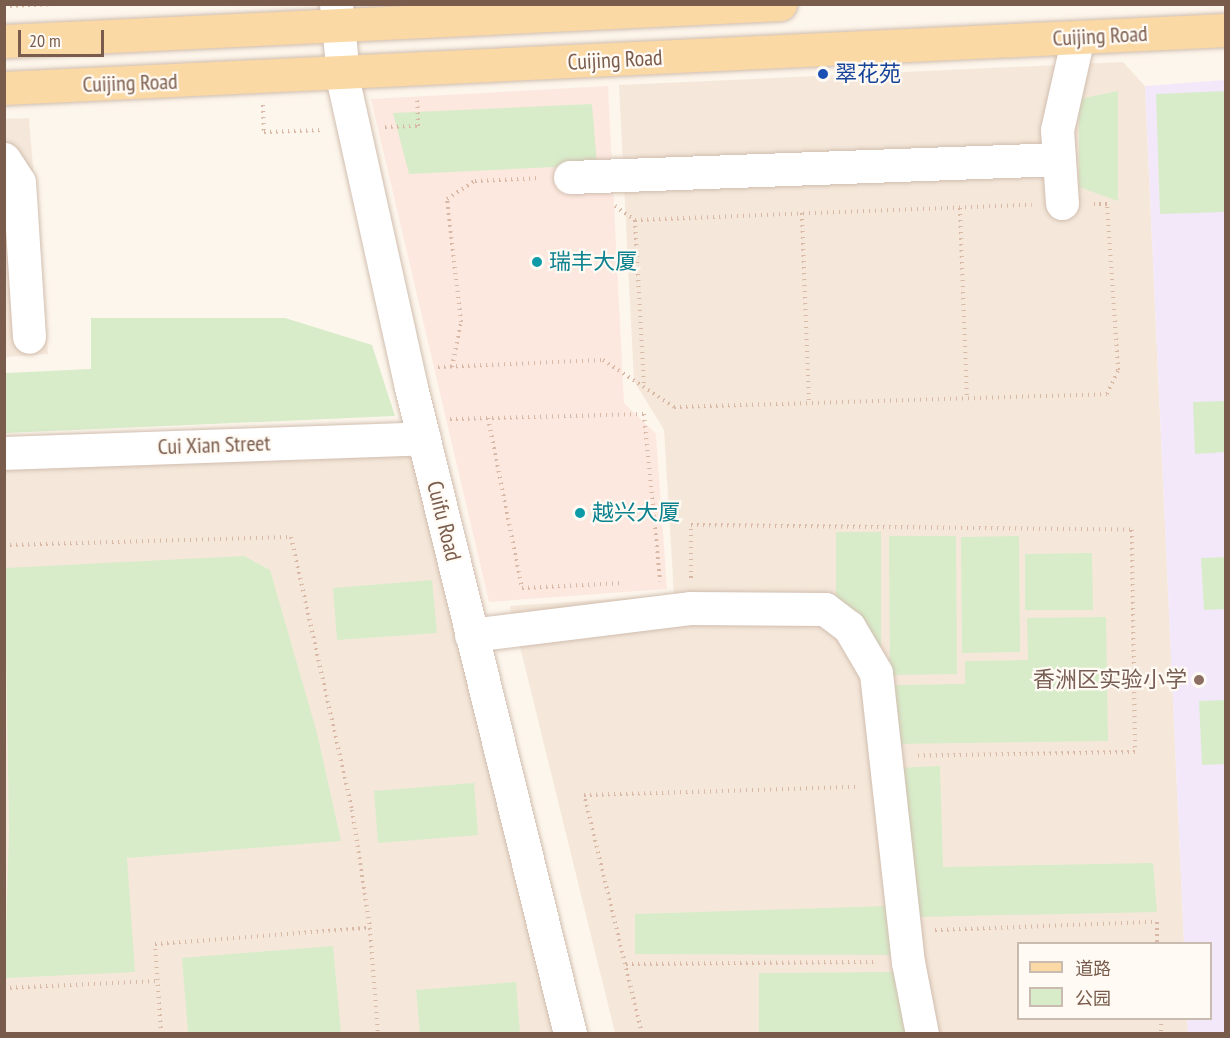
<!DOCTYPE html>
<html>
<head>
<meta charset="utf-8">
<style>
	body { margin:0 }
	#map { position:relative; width:1230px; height:1038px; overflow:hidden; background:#fdf6ec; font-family:"PT Sans Narrow","Noto Sans SC",sans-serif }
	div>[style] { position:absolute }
	.residential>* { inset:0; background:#f5e8da }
	.commercial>* { inset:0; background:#fde8e0 }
	.education>* { inset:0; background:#f3e8fa }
	.green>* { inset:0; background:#d8ecc9 }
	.path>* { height:4px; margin-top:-2px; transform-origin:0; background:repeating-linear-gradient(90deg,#d9b8a5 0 1.5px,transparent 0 6px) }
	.roads { filter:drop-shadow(0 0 2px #d1beb0) drop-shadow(0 0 2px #d1beb0) }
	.minor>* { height:33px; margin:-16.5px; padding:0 16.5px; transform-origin:16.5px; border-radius:16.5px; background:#fff }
	.major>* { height:33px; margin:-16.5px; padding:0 16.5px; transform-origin:16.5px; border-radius:16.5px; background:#fbd9a5 }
	.dots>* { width:16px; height:16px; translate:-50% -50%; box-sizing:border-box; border:3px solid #fffaf3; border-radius:50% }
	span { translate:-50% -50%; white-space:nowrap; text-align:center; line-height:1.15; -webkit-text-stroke:4.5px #fffaf3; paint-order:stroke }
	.street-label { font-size:22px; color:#7a5c4d }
	.transit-label { font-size:22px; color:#164399 }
	.left { translate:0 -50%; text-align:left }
	.culture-label { font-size:22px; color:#0d838f }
	.education-label { font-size:22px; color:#785e54 }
	.right { translate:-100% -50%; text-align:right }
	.frame { position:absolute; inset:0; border:6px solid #7a5c4d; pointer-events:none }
	.legend { position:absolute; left:1017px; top:942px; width:195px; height:78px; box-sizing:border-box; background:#fffaf3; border:2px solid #cabbb1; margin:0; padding:8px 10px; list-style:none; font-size:18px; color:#7a5c4d }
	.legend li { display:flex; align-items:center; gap:12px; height:30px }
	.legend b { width:30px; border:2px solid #cabbb1 }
	.scale { position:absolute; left:18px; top:30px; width:86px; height:27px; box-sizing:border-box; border:3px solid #7a5c4d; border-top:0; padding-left:8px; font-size:18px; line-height:21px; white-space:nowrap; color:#7a5c4d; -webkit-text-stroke:4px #fffaf3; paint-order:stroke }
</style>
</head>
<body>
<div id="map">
	<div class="residential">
		<i style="clip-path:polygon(1123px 62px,1145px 86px,1184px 943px,1018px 944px,1018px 1018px,1187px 1019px,1188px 1033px,615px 1033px,510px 606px,674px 595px,664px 430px,634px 381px,619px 85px)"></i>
		<i style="clip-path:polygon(29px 118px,48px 354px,5px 357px,4px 119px)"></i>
		<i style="clip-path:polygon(424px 438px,568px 1033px,5px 1033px,4px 453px)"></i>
	</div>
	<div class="commercial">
		<i style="clip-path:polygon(608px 86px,624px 403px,656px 434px,667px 589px,489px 602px,371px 99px)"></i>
	</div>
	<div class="education">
		<i style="clip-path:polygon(1225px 80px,1225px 1033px,1188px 1033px,1187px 1019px,1210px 1018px,1210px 944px,1184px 943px,1145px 86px)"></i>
	</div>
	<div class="green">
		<i style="clip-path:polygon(1118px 91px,1118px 201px,1079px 187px,1079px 99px)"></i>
		<i style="clip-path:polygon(1225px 91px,1225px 212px,1160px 214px,1156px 94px)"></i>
		<i style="clip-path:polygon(592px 104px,597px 165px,409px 174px,393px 113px)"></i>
		<i style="clip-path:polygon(91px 318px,285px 318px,372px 345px,395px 416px,5px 433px,5px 373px,91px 369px)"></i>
		<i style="clip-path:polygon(1225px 401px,1225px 452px,1195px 454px,1193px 402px)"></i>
		<i style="clip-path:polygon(836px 532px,881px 532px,881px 654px,836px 604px)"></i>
		<i style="clip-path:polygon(889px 536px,956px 536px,957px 674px,890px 675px)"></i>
		<i style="clip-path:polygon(1019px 536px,1020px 652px,962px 653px,961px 537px)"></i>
		<i style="clip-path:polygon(1092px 553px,1093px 610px,1025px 610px,1025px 554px)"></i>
		<i style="clip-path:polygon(244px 556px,270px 570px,317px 733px,341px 841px,127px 858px,135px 972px,5px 978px,9px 829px,5px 568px)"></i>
		<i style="clip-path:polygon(1225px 557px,1225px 609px,1204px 610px,1201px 558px)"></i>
		<i style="clip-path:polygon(432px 580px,437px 633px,337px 640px,333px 588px)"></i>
		<i style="clip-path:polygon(1106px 617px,1108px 741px,893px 744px,892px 685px,965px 684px,965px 661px,1028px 660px,1027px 618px)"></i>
		<i style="clip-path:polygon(1225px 700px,1225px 764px,1202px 765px,1199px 701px)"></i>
		<i style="clip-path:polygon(940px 766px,943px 867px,1153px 863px,1157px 912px,915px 917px,897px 768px)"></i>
		<i style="clip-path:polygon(474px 783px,478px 835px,378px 843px,374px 791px)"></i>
		<i style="clip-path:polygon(888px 906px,897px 955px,635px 954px,635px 914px)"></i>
		<i style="clip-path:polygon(333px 946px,341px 1033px,188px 1033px,182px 958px)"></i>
		<i style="clip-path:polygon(897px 972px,910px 1033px,759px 1033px,759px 973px)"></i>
		<i style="clip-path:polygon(516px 982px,520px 1033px,420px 1033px,416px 990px)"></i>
	</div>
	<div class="path">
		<i style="left:4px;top:6px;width:52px;rotate:-2.2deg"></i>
		<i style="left:263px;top:105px;width:27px;rotate:88deg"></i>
		<i style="left:264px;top:132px;width:59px;rotate:-1.9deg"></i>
		<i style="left:385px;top:127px;width:33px;rotate:-2deg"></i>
		<i style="left:418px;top:126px;width:28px;rotate:-92deg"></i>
		<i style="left:615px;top:206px;width:24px;rotate:35deg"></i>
		<i style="left:635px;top:220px;width:397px;rotate:-2.2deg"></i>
		<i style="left:960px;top:208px;width:190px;rotate:87.9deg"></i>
		<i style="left:802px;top:213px;width:190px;rotate:87.9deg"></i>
		<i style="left:635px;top:220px;width:167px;rotate:86.9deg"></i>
		<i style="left:438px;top:367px;width:165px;rotate:-2.4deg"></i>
		<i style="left:603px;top:360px;width:85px;rotate:33.5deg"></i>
		<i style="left:674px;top:407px;width:433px;rotate:-1.7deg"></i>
		<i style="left:1107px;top:394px;width:26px;rotate:-65deg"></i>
		<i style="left:1118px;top:370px;width:166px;rotate:-93.8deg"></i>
		<i style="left:1107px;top:204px;width:17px;rotate:180deg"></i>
		<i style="left:452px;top:367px;width:46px;rotate:-78.7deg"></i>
		<i style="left:461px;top:322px;width:124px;rotate:-96.5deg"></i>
		<i style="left:447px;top:199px;width:33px;rotate:-33deg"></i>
		<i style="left:475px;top:181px;width:66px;rotate:-2.6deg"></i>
		<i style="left:488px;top:418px;width:173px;rotate:78.7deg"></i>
		<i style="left:522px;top:588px;width:100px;rotate:-2.9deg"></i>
		<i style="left:450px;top:419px;width:194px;rotate:-1.5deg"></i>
		<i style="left:644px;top:414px;width:168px;rotate:84.5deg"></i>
		<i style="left:4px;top:545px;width:287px;rotate:-1.6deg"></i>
		<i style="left:291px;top:537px;width:280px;rotate:77.4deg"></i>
		<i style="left:352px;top:810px;width:119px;rotate:81.3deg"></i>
		<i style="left:691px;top:578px;width:53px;rotate:-90deg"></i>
		<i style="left:691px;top:525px;width:441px;rotate:0.6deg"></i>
		<i style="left:1132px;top:530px;width:222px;rotate:89.2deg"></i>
		<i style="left:1135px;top:752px;width:219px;rotate:179deg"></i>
		<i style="left:935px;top:930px;width:222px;rotate:-2.1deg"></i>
		<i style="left:1157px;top:922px;width:22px;rotate:90deg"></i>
		<i style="left:626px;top:964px;width:251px;rotate:-0.5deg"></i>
		<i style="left:4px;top:988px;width:153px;rotate:-2.6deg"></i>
		<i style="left:1161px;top:1018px;width:16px;rotate:90deg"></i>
		<i style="left:161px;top:1034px;width:90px;rotate:-93.8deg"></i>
		<i style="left:155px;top:944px;width:216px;rotate:-4.3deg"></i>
		<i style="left:370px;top:928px;width:106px;rotate:85.7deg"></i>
		<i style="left:642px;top:1034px;width:246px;rotate:-103.6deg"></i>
		<i style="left:584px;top:795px;width:274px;rotate:-1.7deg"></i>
	</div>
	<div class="roads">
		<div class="minor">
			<i style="left:336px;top:4px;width:81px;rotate:84.4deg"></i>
			<i style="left:344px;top:85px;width:309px;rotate:77.5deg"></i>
			<i style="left:411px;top:387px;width:666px;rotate:76.19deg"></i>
			<i style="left:4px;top:159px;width:27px;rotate:57deg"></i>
			<i style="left:19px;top:182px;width:155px;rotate:86.3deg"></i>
			<i style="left:570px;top:177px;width:489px;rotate:-2.1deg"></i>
			<i style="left:1062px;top:203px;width:73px;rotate:-93.9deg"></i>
			<i style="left:1057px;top:130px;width:95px;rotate:-77.3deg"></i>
			<i style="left:4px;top:453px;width:420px;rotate:-2deg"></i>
			<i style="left:471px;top:635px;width:222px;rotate:-7deg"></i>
			<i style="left:691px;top:608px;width:134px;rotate:0.4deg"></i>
			<i style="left:825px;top:609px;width:30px;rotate:37deg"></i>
			<i style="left:849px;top:627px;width:53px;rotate:59.6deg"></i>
			<i style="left:876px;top:673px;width:291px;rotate:83.7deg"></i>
			<i style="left:908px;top:962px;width:73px;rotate:79deg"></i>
		</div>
		<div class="major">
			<i style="left:4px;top:41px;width:777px;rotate:-2.73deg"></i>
			<i style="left:4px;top:88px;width:1223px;rotate:-2.72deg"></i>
		</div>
	</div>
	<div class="dots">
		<i style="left:823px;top:74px;background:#1a4fb4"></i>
		<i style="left:537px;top:262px;background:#0f9aa8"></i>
		<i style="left:580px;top:513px;background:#0f9aa8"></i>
		<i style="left:1199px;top:680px;background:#8d6e63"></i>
	</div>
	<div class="street-label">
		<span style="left:1100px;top:36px;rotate:-3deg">Cuijing Road</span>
		<span style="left:615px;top:60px;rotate:-3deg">Cuijing Road</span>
		<span style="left:130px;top:83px;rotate:-2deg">Cuijing Road</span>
		<span style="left:214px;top:445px;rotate:-2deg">Cui Xian Street</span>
		<span style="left:444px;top:521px;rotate:76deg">Cuifu Road</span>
	</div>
	<div class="transit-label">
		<span class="left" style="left:835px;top:74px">翠花苑</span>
	</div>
	<div class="culture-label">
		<span class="left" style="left:549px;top:262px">瑞丰大厦</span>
		<span class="left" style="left:592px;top:513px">越兴大厦</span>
	</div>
	<div class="education-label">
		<span class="right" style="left:1187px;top:680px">香洲区实验小学</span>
	</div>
	<div class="frame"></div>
	<ul class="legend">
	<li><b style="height:8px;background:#fbd9a5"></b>道路</li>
	<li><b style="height:16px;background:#d8ecc9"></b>公园</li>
	</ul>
	<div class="scale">20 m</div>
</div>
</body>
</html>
